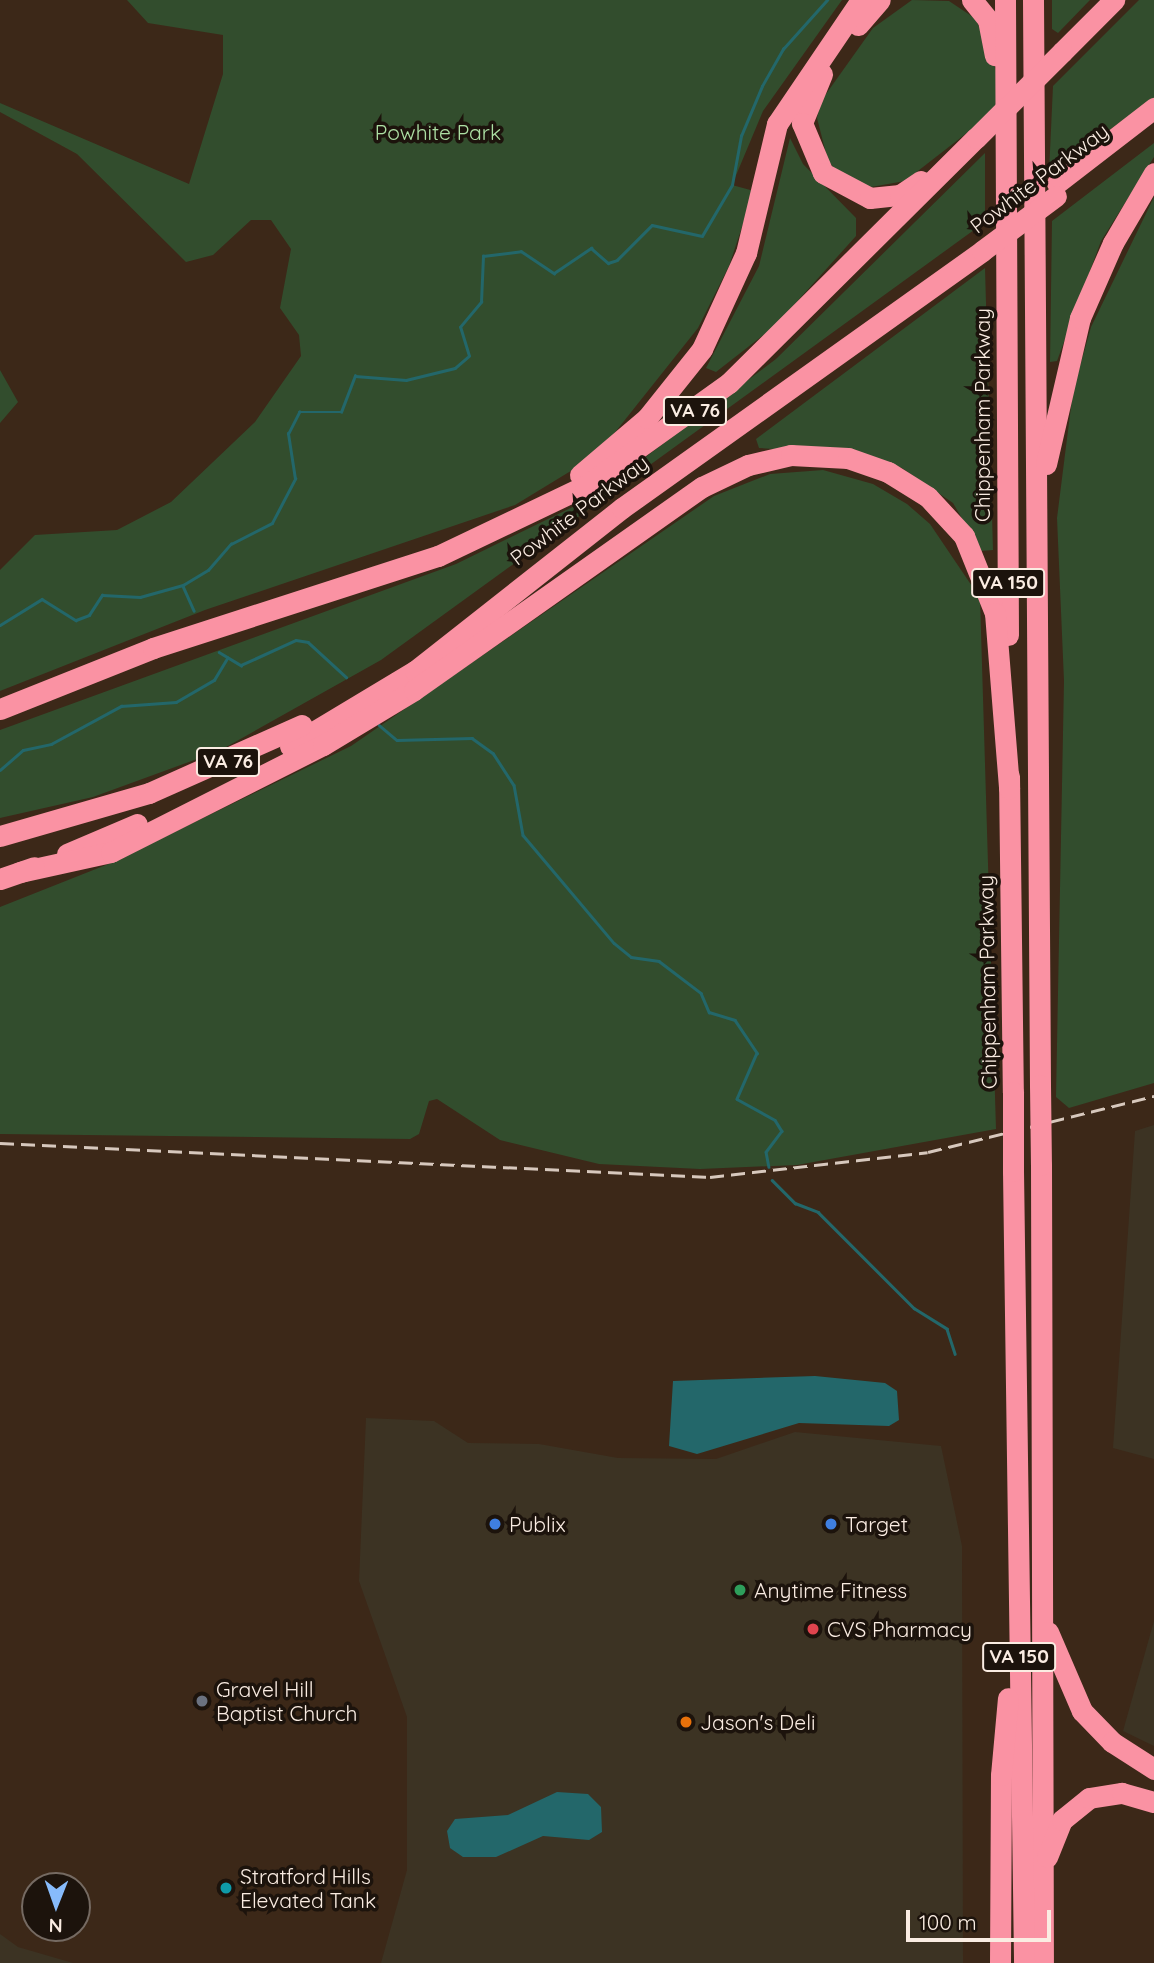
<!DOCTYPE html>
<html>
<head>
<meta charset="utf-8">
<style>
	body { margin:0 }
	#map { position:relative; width:1154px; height:1963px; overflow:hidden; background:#3c2818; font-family:Quicksand,sans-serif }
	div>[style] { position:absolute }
	.commercial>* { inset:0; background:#3c3323 }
	.green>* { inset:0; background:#324d2d }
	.water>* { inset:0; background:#23676a }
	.stream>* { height:2.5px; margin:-1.25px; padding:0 1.25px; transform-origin:1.25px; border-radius:1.25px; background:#23676a }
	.highway>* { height:21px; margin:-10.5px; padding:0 10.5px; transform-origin:10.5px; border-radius:10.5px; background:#fa92a3 }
	.rail>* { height:2.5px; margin-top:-1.25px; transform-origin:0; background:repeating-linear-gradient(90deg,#d7c8bd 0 14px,transparent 0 21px) }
	.highway-bridge>* { height:21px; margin:-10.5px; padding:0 10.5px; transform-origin:10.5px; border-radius:10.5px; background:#fa92a3 }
	.dots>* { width:19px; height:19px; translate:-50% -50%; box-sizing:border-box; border:4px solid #1c130c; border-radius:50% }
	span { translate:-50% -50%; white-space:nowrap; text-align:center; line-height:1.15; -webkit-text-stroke:7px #1c130c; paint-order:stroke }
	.shield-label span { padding:2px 5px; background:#1c130c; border:2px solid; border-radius:5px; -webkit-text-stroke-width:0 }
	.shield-label { font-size:19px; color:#faece2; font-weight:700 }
	.park-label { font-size:21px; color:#ade0a4 }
	.street-label { font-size:21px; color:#faece2 }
	.poi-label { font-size:21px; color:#faece2 }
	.left { translate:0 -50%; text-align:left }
	.north { position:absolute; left:21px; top:1872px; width:70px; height:70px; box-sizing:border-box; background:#1c130c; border:2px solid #756a62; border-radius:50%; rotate:181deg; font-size:19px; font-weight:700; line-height:28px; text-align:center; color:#faece2 }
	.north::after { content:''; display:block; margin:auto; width:24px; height:32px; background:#87bbfb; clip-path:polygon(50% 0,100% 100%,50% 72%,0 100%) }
	.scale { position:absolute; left:906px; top:1910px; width:145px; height:32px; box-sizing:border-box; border:4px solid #faece2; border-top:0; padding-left:9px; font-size:21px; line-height:24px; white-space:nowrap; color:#faece2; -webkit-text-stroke:5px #1c130c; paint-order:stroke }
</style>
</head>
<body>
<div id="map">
	<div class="commercial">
		<i style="clip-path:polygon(1154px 1125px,1154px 1459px,1113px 1448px,1135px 1131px)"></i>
		<i style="clip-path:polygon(366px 1418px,434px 1421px,468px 1443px,539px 1444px,618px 1458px,716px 1459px,795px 1432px,941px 1446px,962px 1546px,963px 1963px,381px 1963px,407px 1870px,407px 1717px,359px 1581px)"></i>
		<i style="clip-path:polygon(1154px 1621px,1154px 1746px,1123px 1731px)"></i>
		<i style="clip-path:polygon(0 1934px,18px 1947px,73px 1963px,0 1963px)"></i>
	</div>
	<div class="green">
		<i style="clip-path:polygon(127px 0,842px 0,763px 111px,732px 185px,754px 191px,729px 266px,698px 328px,597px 455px,515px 505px,205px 610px,0 691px,0 570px,35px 535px,117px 530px,171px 502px,255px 422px,301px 356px,299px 335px,280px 308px,291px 249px,271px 220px,251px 220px,213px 255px,186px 262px,77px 154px,0 112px,0 103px,189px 184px,223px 74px,223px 35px,148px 23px)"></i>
		<i style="clip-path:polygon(912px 0,949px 1px,976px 19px,1008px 101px,905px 181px,871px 187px,840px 175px,828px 161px,817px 118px,821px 101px,873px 28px)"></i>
		<i style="clip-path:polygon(1052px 0,1090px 0,1058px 33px,1052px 29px)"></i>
		<i style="clip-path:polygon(1139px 0,1154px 0,1154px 98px,1049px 173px,1053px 86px)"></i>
		<i style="clip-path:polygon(790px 138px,803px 164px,856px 218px,856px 236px,775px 326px,716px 372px,706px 368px,759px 266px)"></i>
		<i style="clip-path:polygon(1154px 143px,1154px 157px,1101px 241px,1057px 361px,1050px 362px,1052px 221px)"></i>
		<i style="clip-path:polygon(985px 153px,985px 222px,381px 660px,219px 751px,93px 797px,0 818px,0 730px,456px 564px,591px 498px,776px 359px)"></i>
		<i style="clip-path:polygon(1154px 197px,1154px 1083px,1069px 1108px,1056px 1097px,1064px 681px,1057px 518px,1073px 391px,1091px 327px)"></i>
		<i style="clip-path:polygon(985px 268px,993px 550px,981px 551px,953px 503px,902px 468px,864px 455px,759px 448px,756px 439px)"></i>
		<i style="clip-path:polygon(0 370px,18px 402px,0 423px)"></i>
		<i style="clip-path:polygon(823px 470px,873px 484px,907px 504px,930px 524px,980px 598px,996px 1129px,797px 1165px,700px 1169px,599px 1164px,500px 1140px,437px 1099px,429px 1101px,419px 1134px,410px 1139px,0 1134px,0 907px,111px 863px,351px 746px,714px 496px,770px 474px)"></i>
	</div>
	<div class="water">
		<i style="clip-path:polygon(815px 1376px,885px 1383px,897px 1391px,899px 1420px,889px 1426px,799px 1423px,697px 1454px,669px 1446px,673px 1381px)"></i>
		<i style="clip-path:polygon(557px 1792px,588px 1794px,601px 1807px,602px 1832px,589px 1840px,543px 1836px,496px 1857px,463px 1857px,450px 1848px,447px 1831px,455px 1819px,508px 1815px)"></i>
	</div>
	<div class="stream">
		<i style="left:183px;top:586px;width:27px;rotate:66deg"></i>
		<i style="left:0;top:625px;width:49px;rotate:-31.8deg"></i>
		<i style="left:42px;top:599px;width:40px;rotate:32deg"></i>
		<i style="left:76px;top:620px;width:14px;rotate:-21deg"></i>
		<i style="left:89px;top:615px;width:24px;rotate:-57deg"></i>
		<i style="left:102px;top:595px;width:38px;rotate:3deg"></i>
		<i style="left:140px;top:597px;width:45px;rotate:-15.6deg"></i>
		<i style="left:183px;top:585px;width:29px;rotate:-31deg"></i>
		<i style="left:208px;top:570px;width:35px;rotate:-49deg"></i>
		<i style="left:231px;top:544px;width:46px;rotate:-27.1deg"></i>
		<i style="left:272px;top:523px;width:50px;rotate:-62.4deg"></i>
		<i style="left:295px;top:479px;width:46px;rotate:-98.8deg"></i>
		<i style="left:288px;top:434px;width:25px;rotate:-63deg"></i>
		<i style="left:299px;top:412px;width:42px"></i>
		<i style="left:341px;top:412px;width:39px;rotate:-69deg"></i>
		<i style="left:355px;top:376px;width:51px;rotate:4.5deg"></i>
		<i style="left:406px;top:380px;width:50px;rotate:-13.8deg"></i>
		<i style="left:455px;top:368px;width:18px;rotate:-41deg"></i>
		<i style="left:469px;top:356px;width:30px;rotate:-107deg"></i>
		<i style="left:460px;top:327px;width:33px;rotate:-50deg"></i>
		<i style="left:481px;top:302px;width:46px;rotate:-87.5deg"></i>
		<i style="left:483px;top:256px;width:38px;rotate:-7deg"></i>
		<i style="left:521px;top:251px;width:40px;rotate:34deg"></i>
		<i style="left:554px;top:273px;width:45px;rotate:-34deg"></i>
		<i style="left:591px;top:248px;width:23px;rotate:41deg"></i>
		<i style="left:608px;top:263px;width:9px;rotate:-18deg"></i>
		<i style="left:617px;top:260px;width:49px;rotate:-45deg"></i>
		<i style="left:652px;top:225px;width:51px;rotate:12.4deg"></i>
		<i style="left:702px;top:236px;width:59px;rotate:-59.5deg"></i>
		<i style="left:732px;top:185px;width:50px;rotate:-79.6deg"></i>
		<i style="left:741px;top:136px;width:54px;rotate:-67.2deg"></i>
		<i style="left:762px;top:86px;width:43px;rotate:-60.4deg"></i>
		<i style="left:783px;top:49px;width:66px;rotate:-48.1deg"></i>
		<i style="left:219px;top:652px;width:26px;rotate:31deg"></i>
		<i style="left:241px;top:665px;width:60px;rotate:-24.4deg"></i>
		<i style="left:296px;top:640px;width:12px;rotate:9deg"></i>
		<i style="left:308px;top:642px;width:52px;rotate:42.6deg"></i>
		<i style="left:379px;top:725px;width:23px;rotate:40deg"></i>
		<i style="left:397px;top:740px;width:75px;rotate:-1.5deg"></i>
		<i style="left:472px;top:738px;width:26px;rotate:36deg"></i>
		<i style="left:493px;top:753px;width:38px;rotate:57deg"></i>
		<i style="left:514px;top:785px;width:51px;rotate:79.8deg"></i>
		<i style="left:523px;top:835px;width:141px;rotate:49.9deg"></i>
		<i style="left:614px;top:943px;width:22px;rotate:39deg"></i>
		<i style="left:631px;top:957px;width:28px;rotate:8deg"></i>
		<i style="left:659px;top:961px;width:53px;rotate:37.3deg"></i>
		<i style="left:701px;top:993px;width:21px;rotate:67deg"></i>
		<i style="left:709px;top:1012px;width:27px;rotate:17deg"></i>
		<i style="left:735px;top:1020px;width:40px;rotate:56deg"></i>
		<i style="left:757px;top:1053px;width:50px;rotate:113.5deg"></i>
		<i style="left:737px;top:1099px;width:43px;rotate:28.9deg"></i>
		<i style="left:775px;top:1120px;width:13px;rotate:58deg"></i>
		<i style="left:782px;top:1131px;width:26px;rotate:127deg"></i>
		<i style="left:766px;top:1152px;width:15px;rotate:79deg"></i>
		<i style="left:0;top:770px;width:30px;rotate:-41deg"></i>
		<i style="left:23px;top:750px;width:29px;rotate:-12deg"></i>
		<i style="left:51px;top:744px;width:80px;rotate:-28.5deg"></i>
		<i style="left:121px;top:706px;width:55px;rotate:-4.2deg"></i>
		<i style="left:176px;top:702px;width:44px;rotate:-30.1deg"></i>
		<i style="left:214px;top:680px;width:26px;rotate:-59deg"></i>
		<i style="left:772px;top:1180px;width:33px;rotate:45deg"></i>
		<i style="left:795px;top:1203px;width:25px;rotate:21deg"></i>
		<i style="left:818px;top:1212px;width:136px;rotate:45deg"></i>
		<i style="left:914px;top:1308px;width:39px;rotate:32deg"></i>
		<i style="left:947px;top:1329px;width:26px;rotate:72deg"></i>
	</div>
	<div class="highway">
		<i style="left:972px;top:0;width:26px;rotate:51deg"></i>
		<i style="left:988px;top:20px;width:36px;rotate:79deg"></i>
		<i style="left:1005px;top:0;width:635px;rotate:89.73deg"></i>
		<i style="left:1033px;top:0;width:1085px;rotate:89.63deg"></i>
		<i style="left:858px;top:25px;width:33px;rotate:-49deg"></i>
		<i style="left:1062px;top:52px;width:74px;rotate:-45deg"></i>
		<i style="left:822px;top:74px;width:53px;rotate:112.2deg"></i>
		<i style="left:802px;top:123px;width:54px;rotate:67.2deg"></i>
		<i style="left:823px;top:173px;width:53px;rotate:28deg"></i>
		<i style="left:870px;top:198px;width:30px;rotate:-6deg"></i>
		<i style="left:900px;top:195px;width:25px;rotate:-34deg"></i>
		<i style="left:1057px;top:183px;width:123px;rotate:-37.7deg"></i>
		<i style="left:1046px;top:464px;width:150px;rotate:-76.9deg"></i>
		<i style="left:1080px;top:318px;width:82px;rotate:-66.3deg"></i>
		<i style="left:1113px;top:243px;width:81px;rotate:-59.6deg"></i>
		<i style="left:580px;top:475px;width:88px;rotate:-40.4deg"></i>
		<i style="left:647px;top:418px;width:88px;rotate:-51.4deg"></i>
		<i style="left:702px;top:349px;width:106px;rotate:-65.4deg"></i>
		<i style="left:746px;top:253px;width:133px;rotate:-76.5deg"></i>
		<i style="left:777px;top:124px;width:150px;rotate:-55.9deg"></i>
		<i style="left:0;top:709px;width:165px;rotate:-21.7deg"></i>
		<i style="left:153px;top:648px;width:299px;rotate:-17.9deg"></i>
		<i style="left:438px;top:556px;width:163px;rotate:-25.5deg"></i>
		<i style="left:585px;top:486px;width:177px;rotate:-35.6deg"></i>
		<i style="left:729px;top:383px;width:348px;rotate:-44.8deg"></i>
		<i style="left:290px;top:746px;width:146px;rotate:-31deg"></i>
		<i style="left:415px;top:671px;width:263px;rotate:-38.2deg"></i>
		<i style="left:622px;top:508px;width:442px;rotate:-35.5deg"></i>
		<i style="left:1009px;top:776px;width:316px;rotate:89.3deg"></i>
		<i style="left:0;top:836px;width:155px;rotate:-16.1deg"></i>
		<i style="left:149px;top:793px;width:167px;rotate:-24deg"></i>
		<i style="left:67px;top:854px;width:76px;rotate:-23.2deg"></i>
		<i style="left:20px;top:872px;width:93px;rotate:-12.4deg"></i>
		<i style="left:111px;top:852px;width:237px;rotate:-26.8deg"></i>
		<i style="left:323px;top:745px;width:106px;rotate:-31.1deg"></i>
		<i style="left:414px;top:690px;width:352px;rotate:-35.2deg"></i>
		<i style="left:702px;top:487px;width:51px;rotate:-25.6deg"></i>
		<i style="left:748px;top:465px;width:44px;rotate:-13.1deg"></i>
		<i style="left:791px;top:455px;width:57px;rotate:3deg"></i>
		<i style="left:848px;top:458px;width:42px;rotate:19.3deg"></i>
		<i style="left:888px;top:472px;width:47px;rotate:32deg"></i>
		<i style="left:928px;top:497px;width:53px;rotate:47.3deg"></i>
		<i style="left:964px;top:536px;width:83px;rotate:68.1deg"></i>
		<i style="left:995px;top:613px;width:176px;rotate:85.4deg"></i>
		<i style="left:0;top:879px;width:36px;rotate:-19deg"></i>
		<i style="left:1041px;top:1165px;width:798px;rotate:89.86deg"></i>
		<i style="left:1013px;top:1171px;width:792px;rotate:89.2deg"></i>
		<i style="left:1048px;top:1632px;width:86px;rotate:66.7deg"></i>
		<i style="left:1082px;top:1711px;width:43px;rotate:45.9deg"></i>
		<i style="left:1112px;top:1742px;width:50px;rotate:32.7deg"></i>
		<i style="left:1047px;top:1857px;width:40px;rotate:-68deg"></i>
		<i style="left:1062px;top:1820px;width:35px;rotate:-39deg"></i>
		<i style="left:1089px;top:1798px;width:33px;rotate:-9deg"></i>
		<i style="left:1122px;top:1793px;width:33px;rotate:16deg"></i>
		<i style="left:1000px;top:1963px;width:188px;rotate:-89.7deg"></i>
		<i style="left:1001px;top:1775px;width:77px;rotate:-84.8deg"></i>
	</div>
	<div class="rail">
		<i style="left:0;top:1143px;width:711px;rotate:2.74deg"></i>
		<i style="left:710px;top:1177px;width:219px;rotate:-6.5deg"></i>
		<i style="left:928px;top:1152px;width:233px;rotate:-13.9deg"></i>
	</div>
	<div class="highway-bridge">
		<i style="left:976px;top:138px;width:122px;rotate:-45deg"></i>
		<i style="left:982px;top:251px;width:92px;rotate:-36.6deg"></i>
		<i style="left:1040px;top:1085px;width:80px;rotate:89.3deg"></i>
		<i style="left:1013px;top:1171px;width:79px;rotate:-90deg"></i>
	</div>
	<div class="dots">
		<i style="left:495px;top:1524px;background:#3f7fe0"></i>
		<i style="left:831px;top:1524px;background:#3f7fe0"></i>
		<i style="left:740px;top:1590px;background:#2e9e5b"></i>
		<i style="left:813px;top:1629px;background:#e0444e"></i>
		<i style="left:202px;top:1701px;background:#6b7280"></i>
		<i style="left:686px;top:1722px;background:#e8710a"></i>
		<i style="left:226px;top:1888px;background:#0f9aa8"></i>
	</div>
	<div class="shield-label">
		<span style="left:695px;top:411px">VA 76</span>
		<span style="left:1008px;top:583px">VA 150</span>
		<span style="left:228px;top:762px">VA 76</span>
		<span style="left:1019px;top:1657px">VA 150</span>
	</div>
	<div class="park-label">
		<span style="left:438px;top:132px">Powhite Park</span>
	</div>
	<div class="street-label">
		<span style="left:1039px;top:178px;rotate:-37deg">Powhite Parkway</span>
		<span style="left:982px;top:415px;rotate:-90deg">Chippenham Parkway</span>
		<span style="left:579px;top:510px;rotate:-37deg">Powhite Parkway</span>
		<span style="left:987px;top:982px;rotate:-91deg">Chippenham Parkway</span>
	</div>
	<div class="poi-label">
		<span class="left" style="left:509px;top:1524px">Publix</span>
		<span class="left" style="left:845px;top:1524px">Target</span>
		<span class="left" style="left:754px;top:1590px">Anytime Fitness</span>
		<span class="left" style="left:827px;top:1629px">CVS Pharmacy</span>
		<span class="left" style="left:216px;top:1701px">Gravel Hill<br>Baptist Church</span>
		<span class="left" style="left:700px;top:1722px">Jason's Deli</span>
		<span class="left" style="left:240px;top:1888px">Stratford Hills<br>Elevated Tank</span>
	</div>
	<div class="north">N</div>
	<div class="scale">100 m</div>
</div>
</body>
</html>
